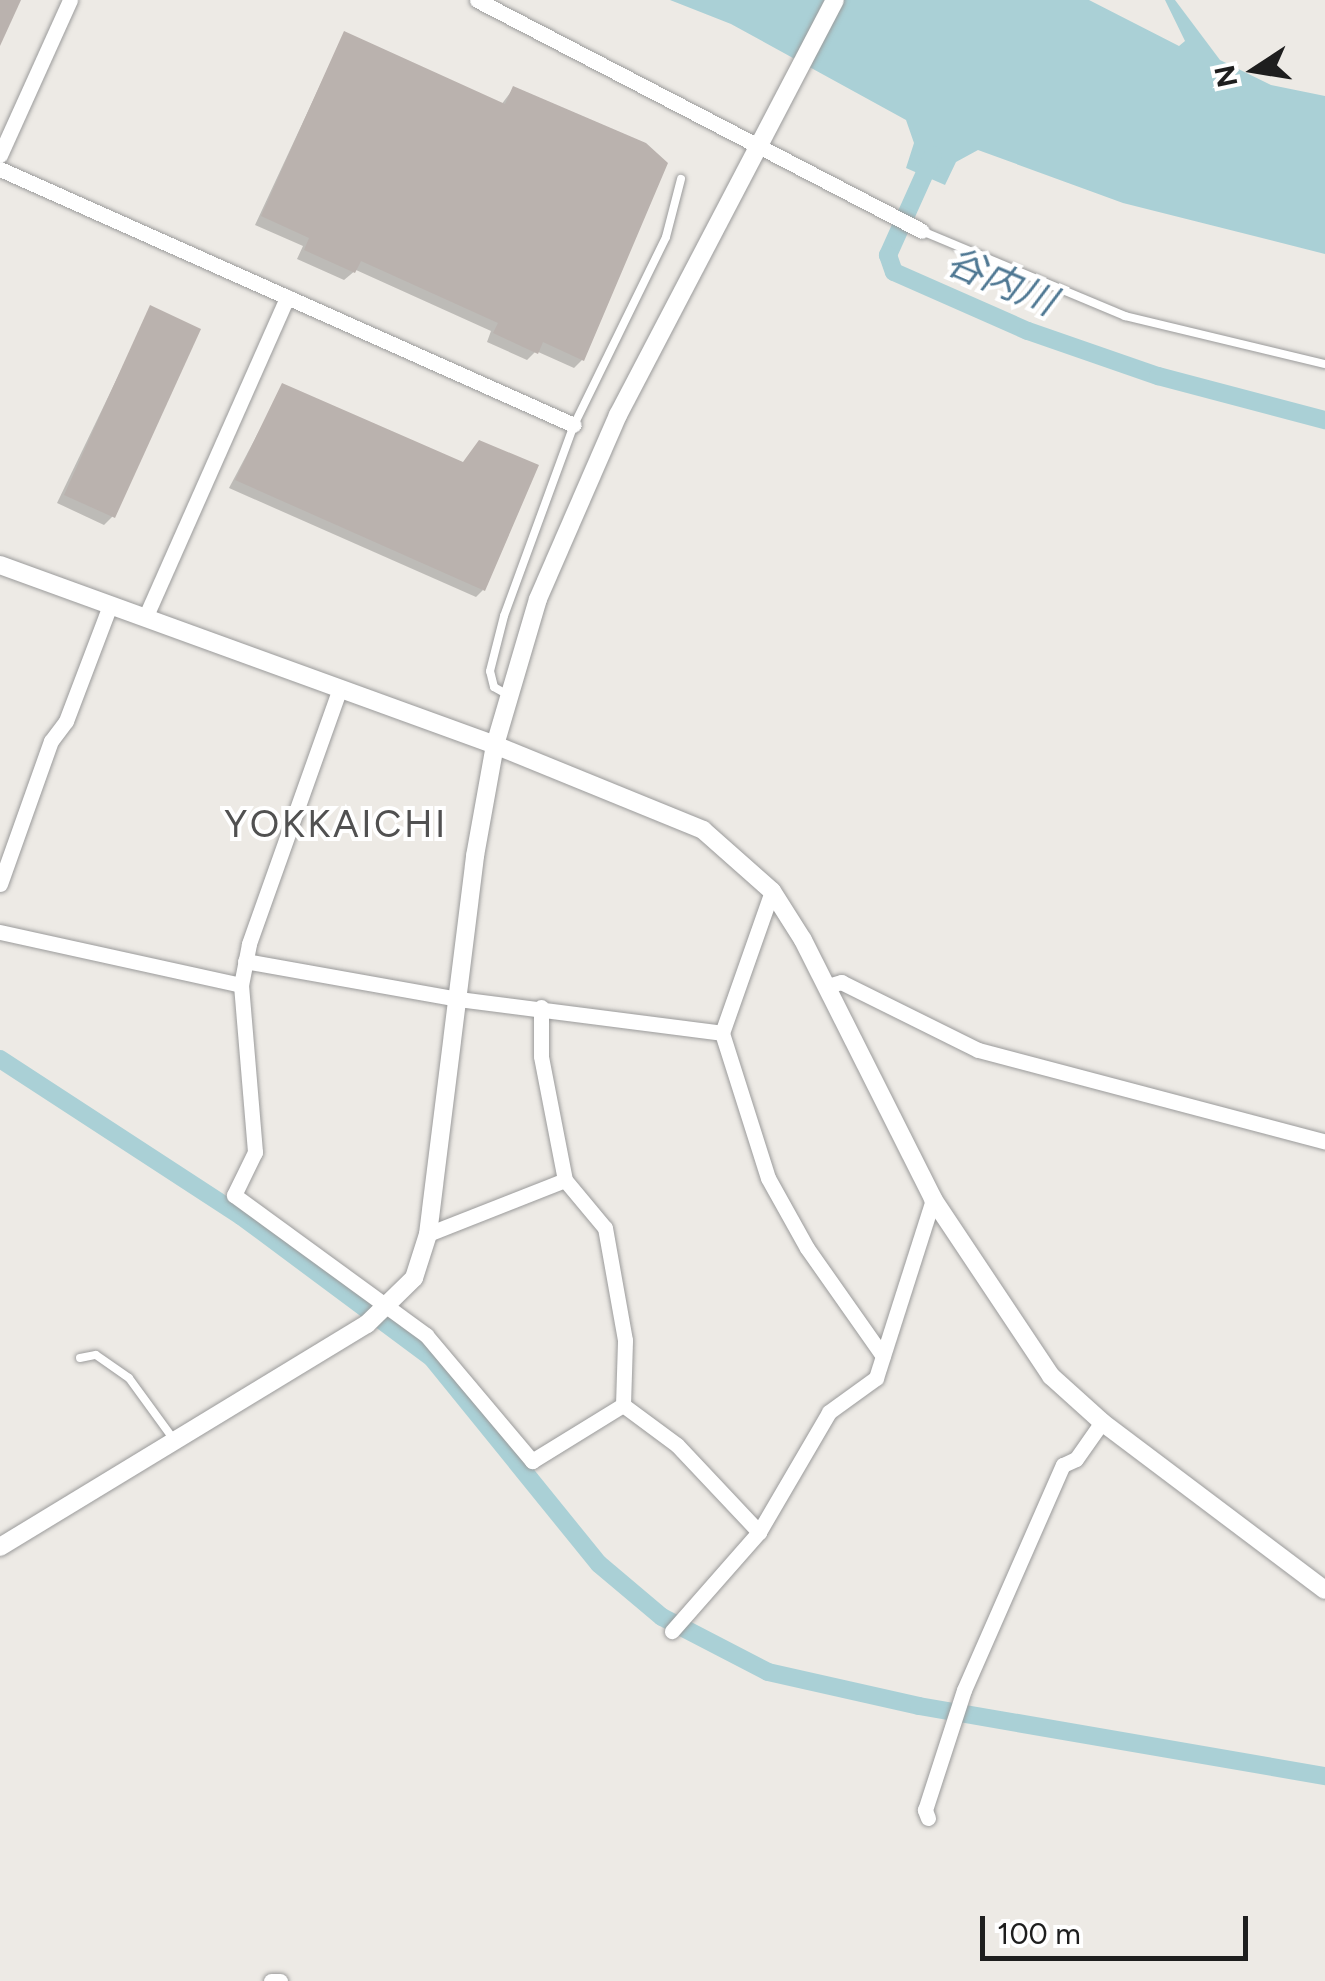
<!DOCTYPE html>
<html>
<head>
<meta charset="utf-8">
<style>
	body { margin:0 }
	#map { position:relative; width:1325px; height:1981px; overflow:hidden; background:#edeae5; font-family:Figtree,"Noto Sans JP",sans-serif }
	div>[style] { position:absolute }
	.water>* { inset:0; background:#aad0d6 }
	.shadow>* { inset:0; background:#0003 }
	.canal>* { height:18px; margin:-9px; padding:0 9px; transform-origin:9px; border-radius:9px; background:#aad0d6 }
	.building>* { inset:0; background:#bab2ae }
	.roads { filter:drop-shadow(0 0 2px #9b9b9b) drop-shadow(0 0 2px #9b9b9b) }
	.service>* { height:8px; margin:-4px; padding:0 4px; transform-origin:4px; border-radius:4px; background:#fff }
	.minor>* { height:15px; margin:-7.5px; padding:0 7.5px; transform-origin:7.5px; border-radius:7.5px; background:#fff }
	.tertiary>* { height:18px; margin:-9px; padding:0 9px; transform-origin:9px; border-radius:9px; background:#fff }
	span { translate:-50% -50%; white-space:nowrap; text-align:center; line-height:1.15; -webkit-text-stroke:8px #fff; paint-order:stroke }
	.water-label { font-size:38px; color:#4f7893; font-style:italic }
	.neighbourhood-label { font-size:38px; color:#515151; letter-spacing:2.5px }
	.north { position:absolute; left:1205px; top:20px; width:100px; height:100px; -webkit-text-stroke:8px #fff; paint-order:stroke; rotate:258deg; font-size:28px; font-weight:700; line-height:40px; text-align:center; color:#1e1e1e }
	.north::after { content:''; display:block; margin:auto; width:35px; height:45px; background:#1e1e1e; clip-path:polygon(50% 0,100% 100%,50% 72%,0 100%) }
	.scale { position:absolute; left:980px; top:1916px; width:268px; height:45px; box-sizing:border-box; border:5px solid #1e1e1e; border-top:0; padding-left:12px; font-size:30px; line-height:35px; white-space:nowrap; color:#1e1e1e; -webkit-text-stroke:8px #fff; paint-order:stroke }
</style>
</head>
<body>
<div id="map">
	<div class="water">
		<i style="clip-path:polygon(670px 0,1089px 0,1179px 46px,1185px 41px,1165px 0,1175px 0,1220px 60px,1271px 85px,1325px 96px,1325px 254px,1123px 203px,978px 150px,956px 162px,945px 185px,906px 168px,914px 143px,906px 120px,731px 24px)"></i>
	</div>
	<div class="shadow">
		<i style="clip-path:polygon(344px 34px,501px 105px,513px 89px,582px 360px,574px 368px,536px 351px,527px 360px,487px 342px,491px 331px,356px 270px,344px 280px,297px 259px,303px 246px,255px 225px)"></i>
		<i style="clip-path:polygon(151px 308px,112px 517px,104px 525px,57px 503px)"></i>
		<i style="clip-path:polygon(283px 386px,483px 590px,476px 597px,229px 488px)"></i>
	</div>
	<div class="canal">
		<i style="left:933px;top:155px;width:110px;rotate:114.2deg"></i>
		<i style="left:888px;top:255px;width:18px;rotate:71deg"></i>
		<i style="left:894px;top:272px;width:146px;rotate:23.8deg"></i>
		<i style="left:1028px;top:331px;width:138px;rotate:19.1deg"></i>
		<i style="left:1158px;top:376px;width:173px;rotate:14.8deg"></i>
		<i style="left:0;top:1059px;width:288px;rotate:33.1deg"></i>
		<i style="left:241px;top:1216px;width:238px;rotate:36.6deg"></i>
		<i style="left:432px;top:1358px;width:265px;rotate:51deg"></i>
		<i style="left:599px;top:1564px;width:82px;rotate:40.1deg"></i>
		<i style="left:662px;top:1617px;width:119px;rotate:27.4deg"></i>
		<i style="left:768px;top:1672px;width:155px;rotate:12.7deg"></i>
		<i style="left:919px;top:1706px;width:412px;rotate:9.8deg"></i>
	</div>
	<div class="building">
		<i style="clip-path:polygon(0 0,21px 0,0 46px)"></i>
		<i style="clip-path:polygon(344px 31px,505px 104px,513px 86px,646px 143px,668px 163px,584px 361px,543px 342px,538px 354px,493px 333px,498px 323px,361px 261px,355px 273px,304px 250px,309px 238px,261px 216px)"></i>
		<i style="clip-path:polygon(150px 305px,201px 329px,115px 518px,64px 495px)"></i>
		<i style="clip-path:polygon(282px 383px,463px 462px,479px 440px,539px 465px,485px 591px,235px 480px)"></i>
	</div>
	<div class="roads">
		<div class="service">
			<i style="left:922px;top:231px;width:220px;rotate:22.7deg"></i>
			<i style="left:1125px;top:316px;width:206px;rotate:13.5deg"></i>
			<i style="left:510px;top:696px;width:18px;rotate:-151deg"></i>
			<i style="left:494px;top:687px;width:16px;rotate:-104deg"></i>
			<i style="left:490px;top:671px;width:57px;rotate:-75.7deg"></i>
			<i style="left:504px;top:616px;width:203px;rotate:-69.9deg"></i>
			<i style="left:574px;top:425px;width:209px;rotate:-63.9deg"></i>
			<i style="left:666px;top:237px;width:60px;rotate:-75.5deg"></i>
			<i style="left:80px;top:1358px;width:16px;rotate:-11deg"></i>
			<i style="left:96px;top:1355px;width:40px;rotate:34.9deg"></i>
			<i style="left:129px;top:1378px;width:78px;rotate:53.9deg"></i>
		</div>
		<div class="minor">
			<i style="left:477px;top:0;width:501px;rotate:27.43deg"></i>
			<i style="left:0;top:155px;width:170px;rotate:-65.7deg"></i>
			<i style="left:0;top:169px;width:628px;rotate:24.04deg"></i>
			<i style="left:145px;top:618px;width:351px;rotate:-66.1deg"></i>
			<i style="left:340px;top:688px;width:272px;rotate:109.6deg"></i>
			<i style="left:249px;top:944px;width:42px;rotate:101deg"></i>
			<i style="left:241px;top:985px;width:168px;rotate:85.2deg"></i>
			<i style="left:255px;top:1152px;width:48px;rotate:116deg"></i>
			<i style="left:234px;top:1195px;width:238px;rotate:36.1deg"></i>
			<i style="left:426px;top:1335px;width:165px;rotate:49.9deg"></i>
			<i style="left:532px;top:1461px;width:107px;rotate:-31.6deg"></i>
			<i style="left:623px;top:1405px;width:65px;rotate:-88.2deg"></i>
			<i style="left:625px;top:1340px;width:114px;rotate:-100.1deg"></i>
			<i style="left:605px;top:1228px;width:62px;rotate:-129.8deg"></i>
			<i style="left:565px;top:1180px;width:126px;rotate:-101deg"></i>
			<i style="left:541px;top:1056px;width:49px;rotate:-90deg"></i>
			<i style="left:0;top:884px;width:152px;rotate:-70.4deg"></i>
			<i style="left:51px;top:741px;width:25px;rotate:-53deg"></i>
			<i style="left:66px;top:721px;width:124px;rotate:-69.2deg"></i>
			<i style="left:772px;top:891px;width:151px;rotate:109.4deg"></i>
			<i style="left:722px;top:1033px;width:152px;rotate:72.4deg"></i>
			<i style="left:768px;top:1178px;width:80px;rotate:60.9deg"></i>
			<i style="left:807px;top:1248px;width:132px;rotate:54.9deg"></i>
			<i style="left:0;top:932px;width:247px;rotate:12.4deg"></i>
			<i style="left:245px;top:961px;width:216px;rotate:10.1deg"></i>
			<i style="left:458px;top:999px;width:266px;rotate:7.3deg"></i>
			<i style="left:828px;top:986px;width:14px;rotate:-17deg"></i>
			<i style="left:841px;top:982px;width:153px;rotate:26.4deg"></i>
			<i style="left:978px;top:1050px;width:359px;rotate:14.8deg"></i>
			<i style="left:428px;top:1234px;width:147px;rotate:-21.5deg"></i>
			<i style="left:623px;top:1405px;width:67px;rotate:36.5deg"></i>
			<i style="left:677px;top:1445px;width:120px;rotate:46.7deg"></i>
			<i style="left:759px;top:1532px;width:132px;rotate:131.3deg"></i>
			<i style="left:759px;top:1532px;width:139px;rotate:-59.7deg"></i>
			<i style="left:829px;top:1412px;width:58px;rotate:-35.9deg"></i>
			<i style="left:876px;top:1378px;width:188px;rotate:-72.3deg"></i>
			<i style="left:928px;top:1818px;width:9px;rotate:-111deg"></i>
			<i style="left:925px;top:1810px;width:126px;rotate:-72deg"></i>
			<i style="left:964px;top:1690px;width:246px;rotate:-66.3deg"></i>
			<i style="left:1063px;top:1465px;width:14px;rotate:-25deg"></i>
			<i style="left:1076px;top:1459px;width:45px;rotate:-54.9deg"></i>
			<i style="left:271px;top:1981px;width:9px"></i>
		</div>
		<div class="tertiary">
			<i style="left:0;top:565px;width:527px;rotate:19.98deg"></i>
			<i style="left:495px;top:745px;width:225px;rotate:22.2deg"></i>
			<i style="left:703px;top:830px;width:92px;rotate:41.5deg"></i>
			<i style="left:772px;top:891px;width:58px;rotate:57.7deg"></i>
			<i style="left:803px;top:940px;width:290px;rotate:63.3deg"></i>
			<i style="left:933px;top:1199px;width:213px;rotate:56.3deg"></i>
			<i style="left:1051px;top:1376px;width:69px;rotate:42deg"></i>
			<i style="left:1102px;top:1422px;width:279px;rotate:37deg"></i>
			<i style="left:0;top:1547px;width:429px;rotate:-31.3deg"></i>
			<i style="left:367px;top:1324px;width:66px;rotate:-44.4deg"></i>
			<i style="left:414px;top:1278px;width:46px;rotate:-72.3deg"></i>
			<i style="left:428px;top:1234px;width:381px;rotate:-82.9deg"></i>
			<i style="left:475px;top:856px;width:113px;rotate:-79.8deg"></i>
			<i style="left:495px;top:745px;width:152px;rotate:-73.6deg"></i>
			<i style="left:538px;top:599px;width:201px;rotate:-66.5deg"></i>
			<i style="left:618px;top:415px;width:468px;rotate:-62.4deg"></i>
		</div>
	</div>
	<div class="water-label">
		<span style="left:1001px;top:282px;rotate:23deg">谷内川</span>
	</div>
	<div class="neighbourhood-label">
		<span style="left:336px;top:825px">YOKKAICHI</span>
	</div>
	<div class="north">N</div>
	<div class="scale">100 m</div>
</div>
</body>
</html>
